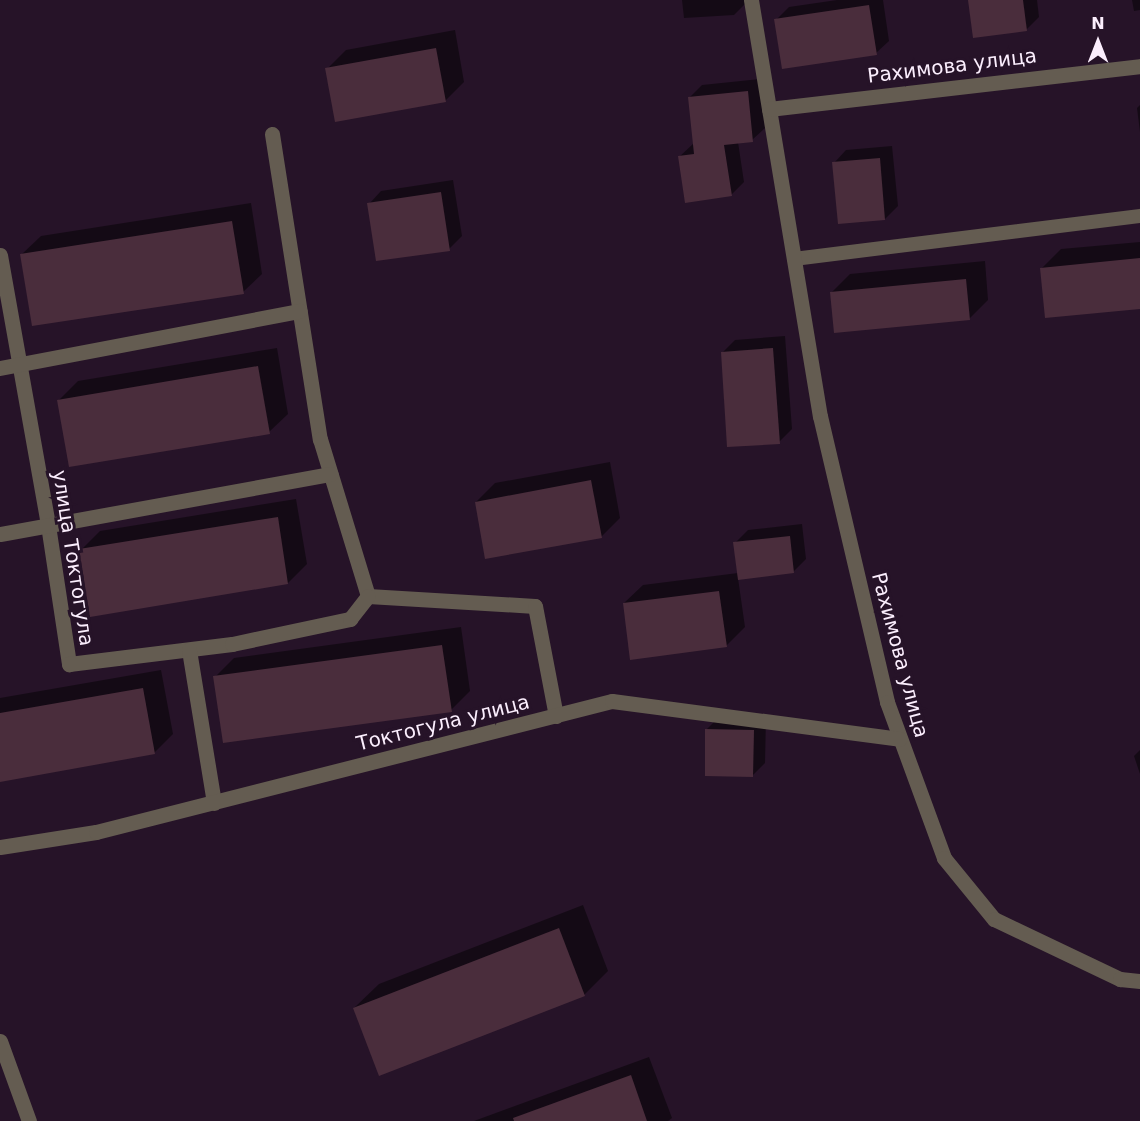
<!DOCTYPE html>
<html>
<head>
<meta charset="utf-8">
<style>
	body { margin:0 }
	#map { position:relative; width:1140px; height:1121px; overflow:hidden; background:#261328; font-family:"DejaVu Sans",sans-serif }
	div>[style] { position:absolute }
	.shadow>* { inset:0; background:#0007 }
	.building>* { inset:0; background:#4a2d3c }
	.service>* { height:14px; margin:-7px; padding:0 7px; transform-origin:7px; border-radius:7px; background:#645c51 }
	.minor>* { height:15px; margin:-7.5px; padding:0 7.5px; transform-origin:7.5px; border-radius:7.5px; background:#645c51 }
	span { translate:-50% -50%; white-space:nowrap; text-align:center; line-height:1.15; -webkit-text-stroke:6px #261328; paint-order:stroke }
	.street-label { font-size:20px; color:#fbeefd }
	.north { position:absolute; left:1068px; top:12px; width:60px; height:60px; -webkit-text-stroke:4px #261328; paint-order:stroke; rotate:0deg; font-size:16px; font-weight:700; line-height:24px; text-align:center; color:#fbeefd }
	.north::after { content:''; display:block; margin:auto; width:21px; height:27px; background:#fbeefd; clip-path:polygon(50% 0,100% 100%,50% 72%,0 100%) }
</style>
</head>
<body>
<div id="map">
	<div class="shadow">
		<i style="clip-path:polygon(682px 0,747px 0,747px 2px,734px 15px,684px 18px)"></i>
		<i style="clip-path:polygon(837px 0,883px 0,889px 41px,876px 53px,776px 20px,789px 7px)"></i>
		<i style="clip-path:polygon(970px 0,1037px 0,1039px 17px,1027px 29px)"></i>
		<i style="clip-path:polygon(1132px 0,1140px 0,1140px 10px,1134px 11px)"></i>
		<i style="clip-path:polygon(455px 30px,464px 82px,445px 101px,327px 69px,346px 50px)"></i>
		<i style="clip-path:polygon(760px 79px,765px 128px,752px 140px,738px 142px,744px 182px,731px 195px,679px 157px,694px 143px,690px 97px,702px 85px)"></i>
		<i style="clip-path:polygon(1140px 105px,1140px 132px,1137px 108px)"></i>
		<i style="clip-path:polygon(892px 146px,898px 206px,885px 219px,834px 163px,846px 150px)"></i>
		<i style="clip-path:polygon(453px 180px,462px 236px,449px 249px,369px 204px,381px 191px)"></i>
		<i style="clip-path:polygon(251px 203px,262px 274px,243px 292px,22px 254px,41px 236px)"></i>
		<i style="clip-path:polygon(1140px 242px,1140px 308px,1042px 268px,1061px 249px)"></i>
		<i style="clip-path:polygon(985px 261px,988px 300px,969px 319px,831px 293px,850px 274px)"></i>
		<i style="clip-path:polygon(785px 336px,792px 429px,779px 442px,722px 353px,735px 340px)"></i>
		<i style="clip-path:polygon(277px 348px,288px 414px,269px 432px,59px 400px,78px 381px)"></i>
		<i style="clip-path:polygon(610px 462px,620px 518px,601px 537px,476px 502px,495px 483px)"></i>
		<i style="clip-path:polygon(296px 499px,307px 564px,288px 583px,81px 550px,100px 531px)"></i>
		<i style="clip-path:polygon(802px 524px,806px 559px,793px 572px,738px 578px,745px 627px,726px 646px,624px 603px,643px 585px,738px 573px,735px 543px,748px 530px)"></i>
		<i style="clip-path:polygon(461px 627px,470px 691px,451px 710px,215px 677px,234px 658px)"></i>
		<i style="clip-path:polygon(161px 670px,173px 734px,154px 753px,0 780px,0 698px)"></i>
		<i style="clip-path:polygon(719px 717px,766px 717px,765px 763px,752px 776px,707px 729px)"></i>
		<i style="clip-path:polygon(1140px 750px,1140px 774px,1134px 756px)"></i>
		<i style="clip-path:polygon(583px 905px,608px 971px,584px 995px,354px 1008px,379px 984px)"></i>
		<i style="clip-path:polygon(649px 1057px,672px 1118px,668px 1121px,474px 1121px)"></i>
	</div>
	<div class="building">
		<i style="clip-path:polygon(968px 0,1023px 0,1027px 31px,973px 38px)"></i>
		<i style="clip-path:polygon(869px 5px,877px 55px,782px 69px,774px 19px)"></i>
		<i style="clip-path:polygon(436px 48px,446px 102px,335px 122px,325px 68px)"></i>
		<i style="clip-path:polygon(748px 91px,753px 142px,724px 145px,732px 196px,685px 203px,678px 156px,694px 154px,688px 97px)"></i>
		<i style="clip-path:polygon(880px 158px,885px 220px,838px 224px,832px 162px)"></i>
		<i style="clip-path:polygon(441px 192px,450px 251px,376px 261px,367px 203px)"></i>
		<i style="clip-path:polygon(232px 221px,244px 294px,32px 326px,20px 254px)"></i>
		<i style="clip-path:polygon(1140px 258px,1140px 309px,1045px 318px,1040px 268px)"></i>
		<i style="clip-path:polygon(966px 279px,970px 320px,834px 333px,830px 292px)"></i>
		<i style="clip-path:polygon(773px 348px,780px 444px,727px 447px,721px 352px)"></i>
		<i style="clip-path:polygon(258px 366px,270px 434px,69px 467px,57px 400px)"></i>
		<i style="clip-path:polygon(591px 480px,602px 538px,485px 559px,475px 502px)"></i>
		<i style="clip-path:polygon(278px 517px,288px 584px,90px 617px,79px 549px)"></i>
		<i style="clip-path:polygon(790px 536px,794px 573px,738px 580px,733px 542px)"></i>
		<i style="clip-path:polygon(719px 591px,727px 647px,630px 660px,623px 603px)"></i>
		<i style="clip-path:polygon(442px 645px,452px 712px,223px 743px,213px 676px)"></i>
		<i style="clip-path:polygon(143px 688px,155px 754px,0 782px,0 713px)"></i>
		<i style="clip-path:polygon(705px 729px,754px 730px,753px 777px,705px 776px)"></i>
		<i style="clip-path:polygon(559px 928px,585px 996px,379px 1076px,353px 1008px)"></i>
		<i style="clip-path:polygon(631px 1075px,647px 1121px,514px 1121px,513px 1118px)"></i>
	</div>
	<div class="service">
		<i style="left:794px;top:259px;width:349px;rotate:-7.1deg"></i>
	</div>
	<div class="minor">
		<i style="left:751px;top:0;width:422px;rotate:80.6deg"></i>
		<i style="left:820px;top:416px;width:294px;rotate:76.8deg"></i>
		<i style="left:887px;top:702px;width:166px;rotate:69.9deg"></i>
		<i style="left:944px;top:858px;width:79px;rotate:50.7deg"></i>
		<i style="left:994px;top:919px;width:140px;rotate:25.5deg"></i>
		<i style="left:1120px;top:979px;width:20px;rotate:6deg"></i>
		<i style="left:769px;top:109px;width:373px;rotate:-6.6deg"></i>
		<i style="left:272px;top:134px;width:309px;rotate:81.1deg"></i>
		<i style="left:320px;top:439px;width:164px;rotate:73deg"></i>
		<i style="left:368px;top:596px;width:167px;rotate:3.4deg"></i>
		<i style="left:535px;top:606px;width:112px;rotate:79.2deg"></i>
		<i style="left:0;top:255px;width:274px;rotate:79.9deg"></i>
		<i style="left:48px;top:525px;width:141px;rotate:81.4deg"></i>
		<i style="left:69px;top:664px;width:164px;rotate:-7deg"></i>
		<i style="left:232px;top:644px;width:121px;rotate:-12deg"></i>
		<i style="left:350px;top:619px;width:29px;rotate:-52deg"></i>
		<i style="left:0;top:368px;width:305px;rotate:-10.8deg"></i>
		<i style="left:0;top:534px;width:336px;rotate:-10.3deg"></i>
		<i style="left:189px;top:650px;width:155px;rotate:80.7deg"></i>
		<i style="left:0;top:847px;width:97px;rotate:-8.9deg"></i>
		<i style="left:96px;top:832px;width:532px;rotate:-14.25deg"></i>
		<i style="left:612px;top:701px;width:290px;rotate:7.5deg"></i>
		<i style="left:0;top:1041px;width:85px;rotate:70.1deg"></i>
	</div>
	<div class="street-label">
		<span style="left:952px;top:66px;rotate:-7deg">Рахимова улица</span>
		<span style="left:73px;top:558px;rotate:81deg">улица Токтогула</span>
		<span style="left:900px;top:655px;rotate:75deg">Рахимова улица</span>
		<span style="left:443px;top:723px;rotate:-14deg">Токтогула улица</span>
	</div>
	<div class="north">N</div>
</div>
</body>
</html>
